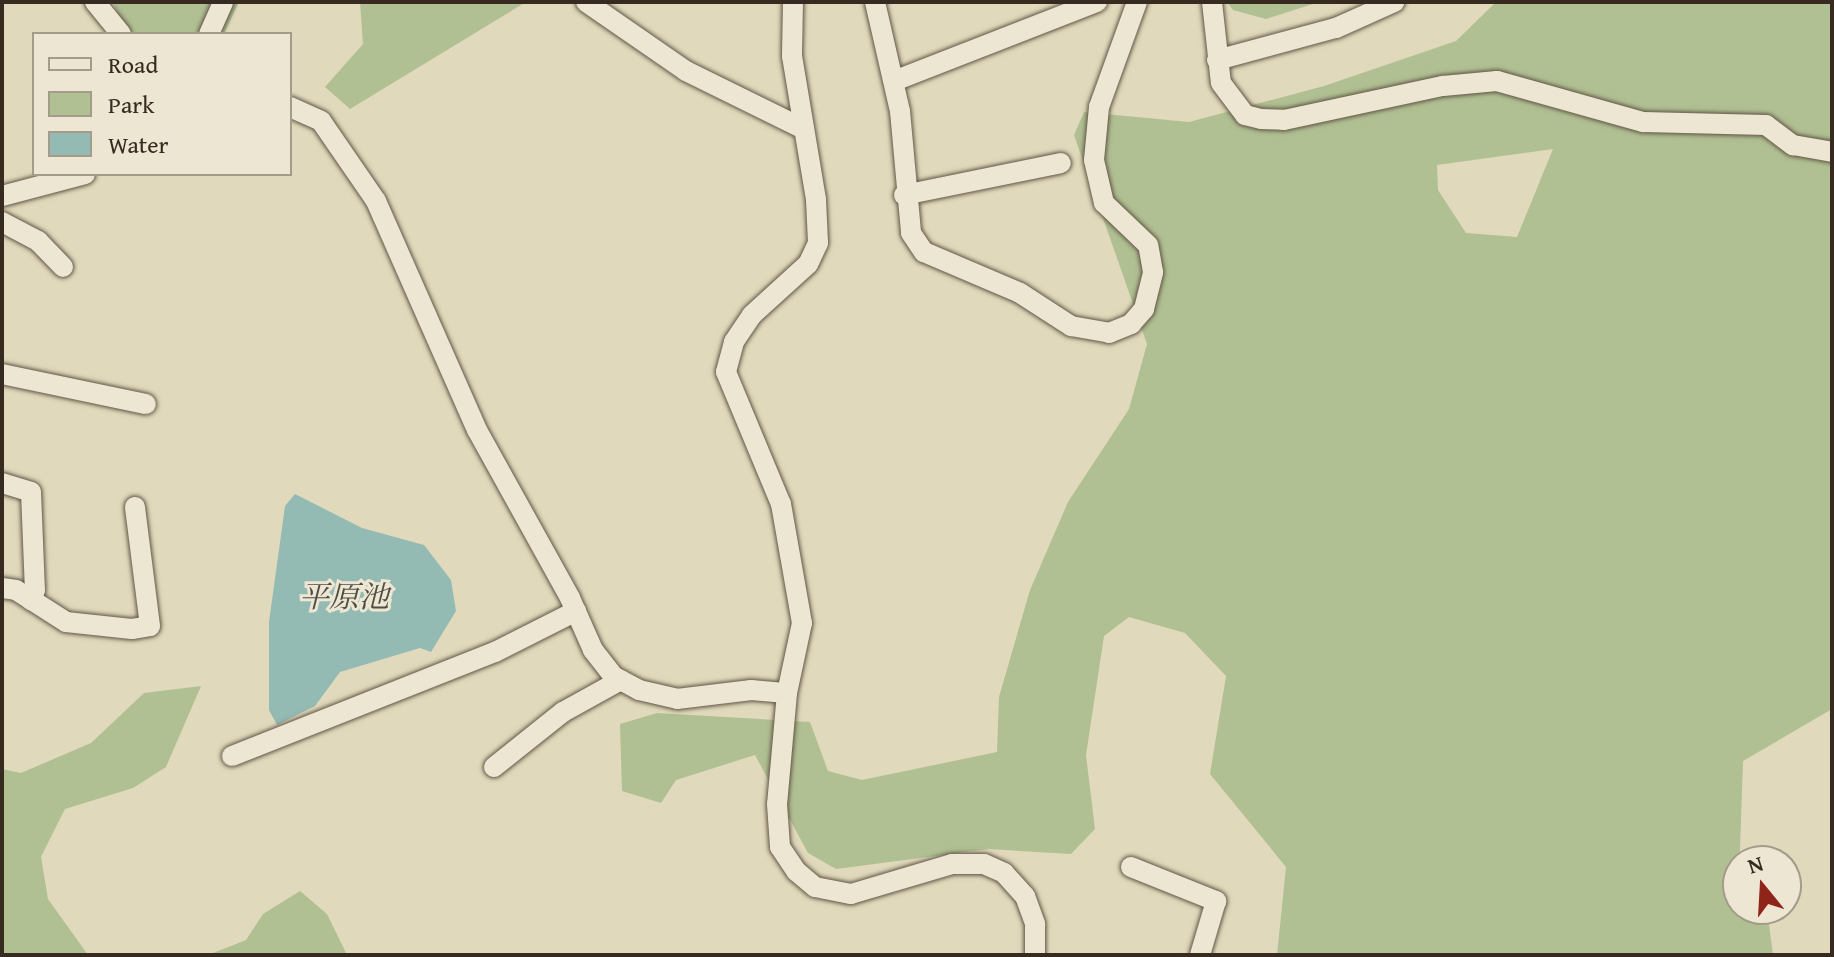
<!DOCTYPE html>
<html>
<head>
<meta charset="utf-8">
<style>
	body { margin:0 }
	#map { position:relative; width:1834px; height:957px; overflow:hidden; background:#e1d9bb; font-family:"Gentium Book Plus","Noto Serif JP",serif }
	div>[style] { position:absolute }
	.green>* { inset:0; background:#b0c092 }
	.water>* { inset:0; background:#94bab4 }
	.roads { filter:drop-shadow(0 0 2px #625647) drop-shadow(0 0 2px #625647) }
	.minor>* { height:20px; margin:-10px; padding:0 10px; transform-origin:10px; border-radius:10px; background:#ece6d3 }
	span { translate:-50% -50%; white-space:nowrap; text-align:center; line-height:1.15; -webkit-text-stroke:6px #ece6d3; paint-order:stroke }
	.water-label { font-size:30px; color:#4e4e45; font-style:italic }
	.frame { position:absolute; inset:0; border:4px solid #372a20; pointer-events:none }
	.legend { position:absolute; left:32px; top:32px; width:260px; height:144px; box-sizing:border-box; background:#ece6d3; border:2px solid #a49b8b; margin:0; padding:10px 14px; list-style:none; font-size:24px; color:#372a20 }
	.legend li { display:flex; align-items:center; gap:16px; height:40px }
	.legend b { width:40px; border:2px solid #a49b8b }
	.north { position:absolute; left:1722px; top:845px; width:80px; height:80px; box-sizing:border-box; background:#ece6d3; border:2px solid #a49b8b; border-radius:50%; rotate:342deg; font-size:22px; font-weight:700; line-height:32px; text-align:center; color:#372a20 }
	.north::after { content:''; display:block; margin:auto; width:28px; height:36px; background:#8f2418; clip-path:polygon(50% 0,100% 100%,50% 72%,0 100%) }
</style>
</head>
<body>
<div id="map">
	<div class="green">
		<i style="clip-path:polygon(113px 2px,239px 2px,224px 34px,127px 34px)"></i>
		<i style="clip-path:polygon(360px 2px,526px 2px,350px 109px,325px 87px,363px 44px)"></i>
		<i style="clip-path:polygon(1227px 2px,1319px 2px,1266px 19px,1233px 10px)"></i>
		<i style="clip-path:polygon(evenodd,1496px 2px,1832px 2px,1832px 709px,1743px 761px,1738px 909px,1767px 909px,1773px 955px,1277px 955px,1286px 867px,1210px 774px,1226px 676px,1185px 633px,1129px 617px,1104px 636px,1086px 755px,1095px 829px,1071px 854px,989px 849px,836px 869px,808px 853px,755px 755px,676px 780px,661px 803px,622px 791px,620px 724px,657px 713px,810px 722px,828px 771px,862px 780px,997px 752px,999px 697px,1030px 590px,1068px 502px,1129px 409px,1147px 344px,1074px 135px,1084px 112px,1189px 122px,1324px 86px,1456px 41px,1496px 2px,1553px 149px,1517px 237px,1466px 233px,1438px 190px,1437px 165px,1553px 149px)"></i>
		<i style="clip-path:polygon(201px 686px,166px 767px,133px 788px,65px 809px,41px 857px,48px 899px,88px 955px,2px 955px,2px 769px,21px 773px,91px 743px,144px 693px)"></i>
		<i style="clip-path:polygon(300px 891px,327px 914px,347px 955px,208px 955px,246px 940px,263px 914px)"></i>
	</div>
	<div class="water">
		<i style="clip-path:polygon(295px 494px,362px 528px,424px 545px,451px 580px,456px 611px,431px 652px,420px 648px,340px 672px,315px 706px,277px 725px,269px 710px,269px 622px,285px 506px)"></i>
	</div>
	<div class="roads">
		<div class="minor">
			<i style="left:95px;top:2px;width:41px;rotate:50.9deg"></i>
			<i style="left:586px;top:2px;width:121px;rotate:34.6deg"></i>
			<i style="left:686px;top:71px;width:129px;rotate:26.2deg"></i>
			<i style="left:793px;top:2px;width:54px;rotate:91.1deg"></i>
			<i style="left:792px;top:56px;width:146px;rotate:80.5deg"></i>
			<i style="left:816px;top:200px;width:43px;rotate:87.3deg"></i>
			<i style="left:818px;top:243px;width:23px;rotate:115deg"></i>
			<i style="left:808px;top:264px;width:76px;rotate:137.7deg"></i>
			<i style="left:752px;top:315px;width:32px;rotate:124deg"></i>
			<i style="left:734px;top:342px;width:31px;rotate:105deg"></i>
			<i style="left:726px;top:372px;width:143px;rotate:67.4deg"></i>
			<i style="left:781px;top:504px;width:121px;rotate:80deg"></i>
			<i style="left:802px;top:623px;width:72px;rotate:102.1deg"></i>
			<i style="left:787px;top:693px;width:111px;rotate:95.1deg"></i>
			<i style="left:777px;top:804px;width:43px;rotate:86deg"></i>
			<i style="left:780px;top:847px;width:29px;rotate:56deg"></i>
			<i style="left:796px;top:871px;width:25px;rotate:40deg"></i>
			<i style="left:815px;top:887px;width:37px;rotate:11deg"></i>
			<i style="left:851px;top:894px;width:105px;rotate:-16.5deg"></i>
			<i style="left:952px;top:864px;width:32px"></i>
			<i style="left:984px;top:864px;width:22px;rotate:24deg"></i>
			<i style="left:1004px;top:873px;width:31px;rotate:48deg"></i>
			<i style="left:1025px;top:896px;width:30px;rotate:70deg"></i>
			<i style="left:1035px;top:924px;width:31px;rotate:90deg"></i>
			<i style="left:875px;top:2px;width:112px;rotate:77.1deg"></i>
			<i style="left:900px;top:111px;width:122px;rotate:84.8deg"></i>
			<i style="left:911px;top:233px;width:23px;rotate:56deg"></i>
			<i style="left:924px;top:252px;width:104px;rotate:23.1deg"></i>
			<i style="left:1020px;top:293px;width:61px;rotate:32.9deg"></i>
			<i style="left:1071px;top:326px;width:39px;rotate:10deg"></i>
			<i style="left:1109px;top:333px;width:24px;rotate:-22deg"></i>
			<i style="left:1131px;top:324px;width:20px;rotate:-49deg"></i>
			<i style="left:1144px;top:309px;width:38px;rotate:-76deg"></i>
			<i style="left:1153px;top:272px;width:27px;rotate:-100deg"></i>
			<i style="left:1148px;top:245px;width:61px;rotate:-136.3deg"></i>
			<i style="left:1104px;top:203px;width:44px;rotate:-103.1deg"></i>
			<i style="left:1094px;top:160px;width:53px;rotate:-84.6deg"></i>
			<i style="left:1099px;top:107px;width:112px;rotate:-70.1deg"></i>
			<i style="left:1212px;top:2px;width:81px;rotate:83.7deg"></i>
			<i style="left:1221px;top:83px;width:40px;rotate:53deg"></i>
			<i style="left:1245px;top:115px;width:16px;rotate:14deg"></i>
			<i style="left:1261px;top:119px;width:23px;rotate:2deg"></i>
			<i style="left:1284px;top:120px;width:163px;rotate:-12.1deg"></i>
			<i style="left:1443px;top:86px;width:54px;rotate:-5.3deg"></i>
			<i style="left:1497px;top:81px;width:152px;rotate:15.7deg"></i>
			<i style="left:1643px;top:122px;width:123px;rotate:1.4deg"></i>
			<i style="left:1766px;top:125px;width:34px;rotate:37deg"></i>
			<i style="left:1793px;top:145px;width:40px;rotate:10deg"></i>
			<i style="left:209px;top:34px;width:35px;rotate:-66deg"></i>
			<i style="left:1217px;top:60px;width:123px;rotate:-15.1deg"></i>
			<i style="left:1336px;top:28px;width:64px;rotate:-24.1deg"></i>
			<i style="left:894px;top:81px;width:218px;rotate:-21.3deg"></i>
			<i style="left:290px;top:107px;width:34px;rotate:24deg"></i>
			<i style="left:321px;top:121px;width:97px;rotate:55.5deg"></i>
			<i style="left:376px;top:201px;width:250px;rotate:66.2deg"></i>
			<i style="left:477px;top:430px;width:192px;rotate:61deg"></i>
			<i style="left:570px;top:598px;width:57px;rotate:66.1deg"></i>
			<i style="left:593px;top:650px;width:33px;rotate:52deg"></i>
			<i style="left:613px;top:676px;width:30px;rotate:28deg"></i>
			<i style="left:639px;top:690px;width:39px;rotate:13deg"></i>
			<i style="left:677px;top:699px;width:75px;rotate:-6.9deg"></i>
			<i style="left:751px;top:690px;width:36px;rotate:5deg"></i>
			<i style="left:904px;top:195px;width:160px;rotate:-11.5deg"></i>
			<i style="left:2px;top:196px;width:86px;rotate:-14.8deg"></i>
			<i style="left:2px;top:222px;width:41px;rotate:27.8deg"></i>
			<i style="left:38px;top:241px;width:36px;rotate:46deg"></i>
			<i style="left:2px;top:374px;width:147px;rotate:11.8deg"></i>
			<i style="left:2px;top:483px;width:30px;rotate:17deg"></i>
			<i style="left:31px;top:492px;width:98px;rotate:87.7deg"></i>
			<i style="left:35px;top:590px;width:11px;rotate:112deg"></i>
			<i style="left:2px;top:588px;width:14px;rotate:8deg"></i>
			<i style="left:16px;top:590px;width:59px;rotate:32.6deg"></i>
			<i style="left:66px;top:622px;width:66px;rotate:6.1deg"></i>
			<i style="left:132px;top:629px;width:18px;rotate:-9deg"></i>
			<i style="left:150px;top:626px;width:120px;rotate:-97.2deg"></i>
			<i style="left:232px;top:756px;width:283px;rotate:-21.6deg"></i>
			<i style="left:495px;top:652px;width:91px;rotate:-26.8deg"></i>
			<i style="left:494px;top:767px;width:88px;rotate:-38.6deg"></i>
			<i style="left:563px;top:712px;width:66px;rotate:-28.9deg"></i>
			<i style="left:1131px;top:867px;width:92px;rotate:21.8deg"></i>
			<i style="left:1216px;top:901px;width:56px;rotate:106.5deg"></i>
		</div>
	</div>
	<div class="water-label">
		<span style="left:344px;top:596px">平原池</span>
	</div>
	<div class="frame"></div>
	<ul class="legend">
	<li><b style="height:10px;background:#ece6d3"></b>Road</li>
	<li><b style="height:22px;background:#b0c092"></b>Park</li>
	<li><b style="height:22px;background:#94bab4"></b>Water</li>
	</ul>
	<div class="north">N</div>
</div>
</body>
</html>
